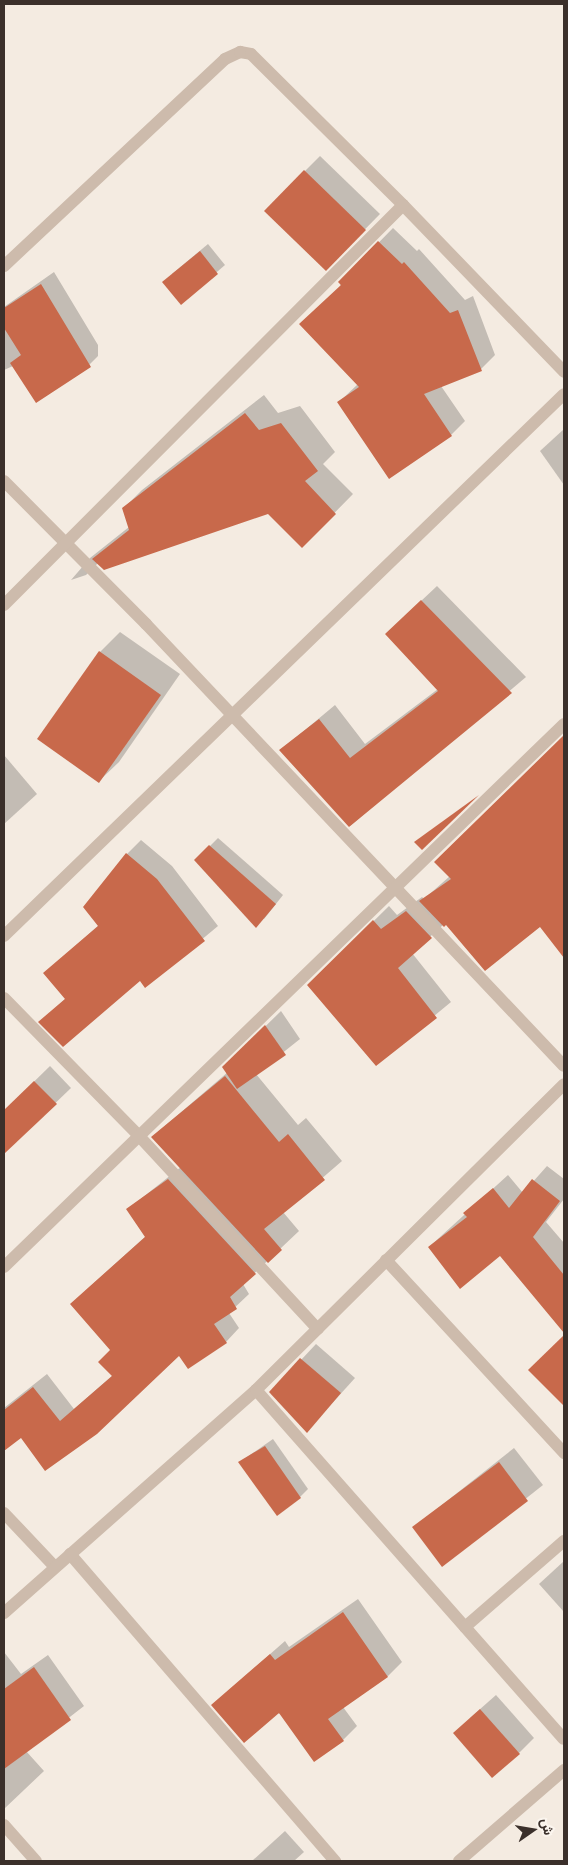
<!DOCTYPE html>
<html>
<head>
<meta charset="utf-8">
<style>
	body { margin:0 }
	#map { position:relative; width:568px; height:1865px; overflow:hidden; background:#f4ebe1; font-family:"Space Grotesk",Vazirmatn,sans-serif }
	div>[style] { position:absolute }
	.shadow>* { inset:0; background:#0003 }
	.building>* { inset:0; background:#c8694b }
	.street>* { height:12px; margin:-6px; padding:0 6px; transform-origin:6px; border-radius:6px; background:#cdbbac }
	span { translate:-50% -50%; white-space:nowrap; text-align:center; line-height:1.15; -webkit-text-stroke:4.5px #fbf5ee; paint-order:stroke }
	.frame { position:absolute; inset:0; border:5px solid #3b302b; pointer-events:none }
	.north { position:absolute; left:508px; top:1805px; width:50px; height:50px; -webkit-text-stroke:4px #fbf5ee; paint-order:stroke; rotate:77deg; font-size:14px; font-weight:700; line-height:20px; text-align:center; color:#3b302b }
	.north::after { content:''; display:block; margin:auto; width:18px; height:22px; background:#3b302b; clip-path:polygon(50% 0,100% 100%,50% 72%,0 100%) }
</style>
</head>
<body>
<div id="map">
	<div class="shadow">
		<i style="clip-path:polygon(320px 156px,380px 214px,326px 269px,305px 171px)"></i>
		<i style="clip-path:polygon(393px 228px,417px 251px,419px 249px,465px 300px,473px 296px,495px 355px,481px 369px,441px 386px,465px 421px,451px 435px,339px 402px,358px 384px,340px 282px)"></i>
		<i style="clip-path:polygon(208px 244px,225px 265px,181px 303px,172px 274px)"></i>
		<i style="clip-path:polygon(54px 272px,98px 345px,98px 356px,85px 369px,13px 366px,4px 370px,4px 307px)"></i>
		<i style="clip-path:polygon(264px 395px,278px 413px,300px 406px,335px 452px,323px 464px,353px 494px,302px 546px,269px 513px,98px 563px,86px 575px,71px 580px,90px 558px,129px 527px,123px 509px,142px 490px)"></i>
		<i style="clip-path:polygon(564px 429px,564px 485px,540px 451px)"></i>
		<i style="clip-path:polygon(437px 586px,526px 677px,350px 826px,281px 750px,335px 705px,365px 744px,438px 689px,402px 619px)"></i>
		<i style="clip-path:polygon(120px 632px,180px 674px,119px 762px,99px 781px,39px 739px,100px 652px)"></i>
		<i style="clip-path:polygon(564px 736px,564px 841px,555px 848px,564px 859px,564px 956px,540px 925px,443px 925px,412px 953px,451px 1002px,376px 1064px,324px 970px,389px 906px,397px 915px,422px 897px,424px 899px,450px 876px,451px 846px)"></i>
		<i style="clip-path:polygon(4px 755px,37px 794px,4px 824px)"></i>
		<i style="clip-path:polygon(218px 838px,283px 895px,264px 919px,196px 860px)"></i>
		<i style="clip-path:polygon(141px 840px,172px 866px,218px 926px,146px 986px,140px 979px,40px 1022px,66px 998px,45px 973px,99px 925px,127px 854px)"></i>
		<i style="clip-path:polygon(281px 1011px,300px 1039px,256px 1074px,298px 1125px,306px 1118px,342px 1161px,283px 1212px,299px 1231px,243px 1284px,249px 1294px,229px 1313px,239px 1328px,226px 1342px,180px 1354px,96px 1433px,21px 1436px,4px 1450px,4px 1408px,47px 1374px,74px 1409px,113px 1375px,112px 1350px,85px 1291px,146px 1236px,128px 1209px,181px 1167px,152px 1137px,228px 1072px,224px 1067px)"></i>
		<i style="clip-path:polygon(50px 1066px,71px 1088px,17px 1140px,4px 1126px,4px 1111px)"></i>
		<i style="clip-path:polygon(547px 1166px,564px 1179px,564px 1199px,546px 1222px,564px 1243px,564px 1331px,500px 1255px,429px 1247px,508px 1175px,523px 1193px)"></i>
		<i style="clip-path:polygon(564px 1336px,564px 1405px,530px 1370px)"></i>
		<i style="clip-path:polygon(316px 1344px,355px 1378px,307px 1431px,271px 1392px)"></i>
		<i style="clip-path:polygon(273px 1439px,308px 1489px,300px 1497px,240px 1462px)"></i>
		<i style="clip-path:polygon(514px 1448px,543px 1485px,442px 1565px,414px 1527px)"></i>
		<i style="clip-path:polygon(564px 1561px,564px 1612px,539px 1584px)"></i>
		<i style="clip-path:polygon(358px 1599px,402px 1662px,388px 1676px,343px 1707px,357px 1726px,343px 1740px,227px 1692px,285px 1641px,289px 1647px)"></i>
		<i style="clip-path:polygon(4px 1652px,21px 1674px,48px 1655px,84px 1706px,26px 1751px,44px 1771px,4px 1809px)"></i>
		<i style="clip-path:polygon(496px 1695px,534px 1738px,519px 1753px,470px 1718px)"></i>
		<i style="clip-path:polygon(285px 1831px,304px 1852px,294px 1861px,252px 1861px)"></i>
	</div>
	<div class="building">
		<i style="clip-path:polygon(304px 170px,366px 230px,326px 271px,264px 211px)"></i>
		<i style="clip-path:polygon(378px 241px,402px 264px,404px 262px,450px 313px,458px 310px,482px 371px,424px 394px,452px 436px,389px 479px,337px 402px,359px 387px,299px 324px,341px 285px,338px 282px)"></i>
		<i style="clip-path:polygon(200px 251px,218px 274px,181px 305px,162px 282px)"></i>
		<i style="clip-path:polygon(41px 284px,91px 367px,36px 403px,10px 363px,21px 355px,4px 328px,4px 308px)"></i>
		<i style="clip-path:polygon(245px 413px,259px 430px,281px 423px,318px 471px,305px 481px,336px 514px,302px 548px,268px 514px,104px 570px,92px 559px,129px 530px,122px 508px)"></i>
		<i style="clip-path:polygon(421px 600px,512px 693px,349px 827px,279px 750px,319px 719px,350px 758px,438px 691px,385px 634px)"></i>
		<i style="clip-path:polygon(99px 651px,161px 695px,99px 783px,37px 739px)"></i>
		<i style="clip-path:polygon(564px 735px,564px 958px,540px 927px,485px 971px,446px 925px,444px 927px,419px 901px,451px 879px,434px 862px)"></i>
		<i style="clip-path:polygon(479px 795px,422px 850px,414px 842px)"></i>
		<i style="clip-path:polygon(209px 845px,276px 904px,256px 928px,194px 860px)"></i>
		<i style="clip-path:polygon(126px 853px,157px 879px,205px 941px,145px 988px,140px 981px,63px 1047px,38px 1022px,65px 999px,43px 973px,98px 926px,83px 907px)"></i>
		<i style="clip-path:polygon(406px 911px,432px 938px,398px 968px,437px 1018px,376px 1066px,307px 985px,373px 920px,381px 929px)"></i>
		<i style="clip-path:polygon(265px 1025px,286px 1055px,237px 1089px,222px 1067px)"></i>
		<i style="clip-path:polygon(225px 1076px,279px 1142px,288px 1134px,325px 1180px,264px 1229px,282px 1250px,268px 1263px,151px 1137px)"></i>
		<i style="clip-path:polygon(34px 1081px,57px 1104px,4px 1154px,4px 1110px)"></i>
		<i style="clip-path:polygon(168px 1179px,256px 1274px,230px 1297px,237px 1309px,214px 1324px,227px 1343px,188px 1369px,179px 1356px,97px 1434px,45px 1471px,21px 1438px,4px 1451px,4px 1410px,33px 1387px,60px 1421px,112px 1376px,98px 1362px,110px 1350px,70px 1304px,145px 1237px,126px 1209px)"></i>
		<i style="clip-path:polygon(532px 1179px,560px 1201px,533px 1237px,564px 1275px,564px 1333px,500px 1256px,460px 1289px,428px 1247px,467px 1217px,463px 1213px,493px 1188px,509px 1208px)"></i>
		<i style="clip-path:polygon(564px 1335px,564px 1406px,528px 1370px)"></i>
		<i style="clip-path:polygon(300px 1358px,341px 1393px,307px 1433px,269px 1392px)"></i>
		<i style="clip-path:polygon(265px 1446px,301px 1498px,277px 1516px,238px 1462px)"></i>
		<i style="clip-path:polygon(499px 1462px,528px 1501px,442px 1567px,412px 1527px)"></i>
		<i style="clip-path:polygon(343px 1612px,388px 1677px,328px 1719px,344px 1741px,314px 1762px,279px 1713px,244px 1743px,211px 1705px,270px 1654px,275px 1660px)"></i>
		<i style="clip-path:polygon(34px 1667px,71px 1720px,4px 1769px,4px 1689px)"></i>
		<i style="clip-path:polygon(480px 1709px,520px 1754px,492px 1778px,453px 1733px)"></i>
	</div>
	<div class="street">
		<i style="left:4px;top:266px;width:303px;rotate:-43.1deg"></i>
		<i style="left:225px;top:59px;width:17px;rotate:-25deg"></i>
		<i style="left:240px;top:52px;width:11px;rotate:10deg"></i>
		<i style="left:251px;top:54px;width:214px;rotate:44.8deg"></i>
		<i style="left:403px;top:205px;width:232px;rotate:46deg"></i>
		<i style="left:4px;top:481px;width:202px;rotate:45.2deg"></i>
		<i style="left:146px;top:624px;width:608px;rotate:46.6deg"></i>
		<i style="left:4px;top:605px;width:565px;rotate:-45.07deg"></i>
		<i style="left:4px;top:936px;width:779px;rotate:-44.06deg"></i>
		<i style="left:4px;top:998px;width:193px;rotate:45.6deg"></i>
		<i style="left:139px;top:1136px;width:263px;rotate:47.2deg"></i>
		<i style="left:386px;top:1260px;width:263px;rotate:47.3deg"></i>
		<i style="left:4px;top:1267px;width:780px;rotate:-44.12deg"></i>
		<i style="left:256px;top:1390px;width:465px;rotate:48.6deg"></i>
		<i style="left:4px;top:1513px;width:74px;rotate:46.6deg"></i>
		<i style="left:70px;top:1554px;width:406px;rotate:49.2deg"></i>
		<i style="left:4px;top:1613px;width:337px;rotate:-41.5deg"></i>
		<i style="left:256px;top:1390px;width:434px;rotate:-44.8deg"></i>
		<i style="left:465px;top:1627px;width:131px;rotate:-41deg"></i>
		<i style="left:4px;top:1825px;width:48px;rotate:48.4deg"></i>
		<i style="left:459px;top:1861px;width:139px;rotate:-40.9deg"></i>
	</div>
	<div class="frame"></div>
	<div class="north">ش</div>
</div>
</body>
</html>
